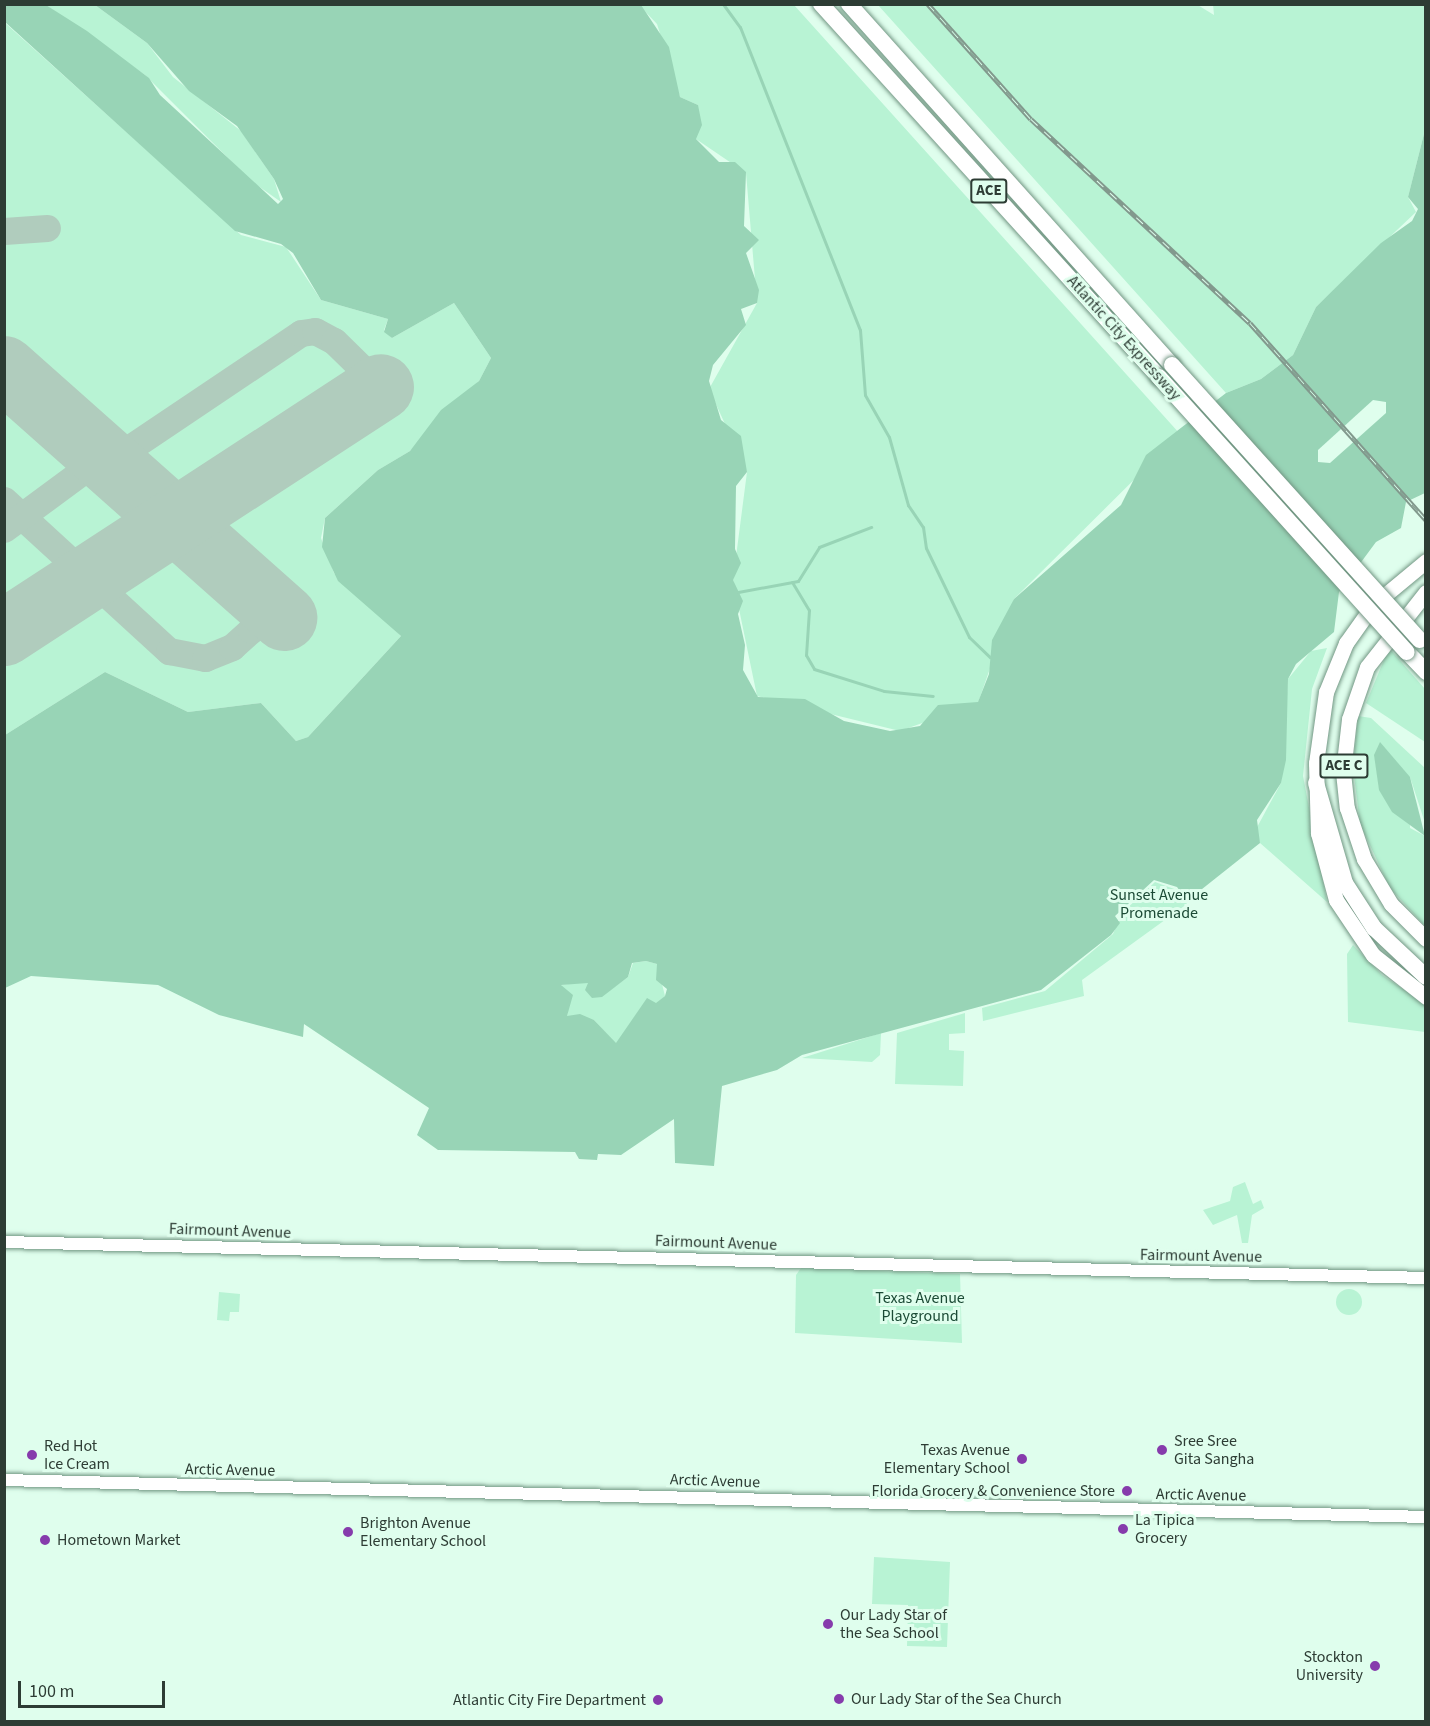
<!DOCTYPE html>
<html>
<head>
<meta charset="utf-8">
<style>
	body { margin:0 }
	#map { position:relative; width:1430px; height:1726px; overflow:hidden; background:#dffeed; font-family:"Source Sans 3",sans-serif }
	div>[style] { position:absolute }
	.green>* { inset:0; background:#b8f3d4 }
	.round { border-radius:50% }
	.water>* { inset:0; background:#98d4b6 }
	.pier>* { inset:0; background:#dffeed }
	.stream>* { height:3px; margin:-1.5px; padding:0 1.5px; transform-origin:1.5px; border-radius:1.5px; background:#98d4b6 }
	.taxiway>* { height:27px; margin:-13.5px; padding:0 13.5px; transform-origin:13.5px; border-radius:13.5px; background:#b0ccbd }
	.runway>* { height:66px; margin:-33px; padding:0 33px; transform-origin:33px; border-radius:33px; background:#b0ccbd }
	.roads { filter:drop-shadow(0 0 2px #729683) drop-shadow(0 0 2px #729683) }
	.tertiary>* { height:12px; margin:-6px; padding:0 6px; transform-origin:6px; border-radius:6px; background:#fff }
	.trunk>* { height:15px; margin:-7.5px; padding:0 7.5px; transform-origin:7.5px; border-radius:7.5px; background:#fff }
	.motorway>* { height:16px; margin:-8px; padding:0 8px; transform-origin:8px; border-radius:8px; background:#fff }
	.rail>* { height:5px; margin-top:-2.5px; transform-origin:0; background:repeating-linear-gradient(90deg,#dffeed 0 9px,#82998d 0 18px); box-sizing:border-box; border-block:2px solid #82998d }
	.bridges { filter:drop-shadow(0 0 2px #729683) drop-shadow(0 0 2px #729683) }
	.motorway-bridge>* { height:16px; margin:-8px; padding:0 8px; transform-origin:8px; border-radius:8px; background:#fff }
	.dots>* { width:16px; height:16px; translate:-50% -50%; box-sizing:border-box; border:3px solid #dffeed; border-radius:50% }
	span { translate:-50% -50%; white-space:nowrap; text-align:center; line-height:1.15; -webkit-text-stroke:6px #dffeed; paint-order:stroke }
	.shield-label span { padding:2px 4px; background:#dffeed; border:2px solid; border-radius:4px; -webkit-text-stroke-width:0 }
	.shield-label { font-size:15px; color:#2d3c34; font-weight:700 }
	.street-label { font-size:16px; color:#2d3c34 }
	.park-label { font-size:16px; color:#1b4a35 }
	.poi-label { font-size:16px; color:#2d3c34 }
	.left { translate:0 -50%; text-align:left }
	.right { translate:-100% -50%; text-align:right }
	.frame { position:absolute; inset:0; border:6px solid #2d3c34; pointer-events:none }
	.scale { position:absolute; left:18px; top:1681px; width:147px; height:27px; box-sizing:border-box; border:3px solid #2d3c34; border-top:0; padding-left:8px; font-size:18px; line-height:21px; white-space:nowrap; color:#2d3c34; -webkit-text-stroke:4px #dffeed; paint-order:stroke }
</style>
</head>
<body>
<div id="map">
	<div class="green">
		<i style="clip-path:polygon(1196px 4px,1214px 15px,1213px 4px,1425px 5px,1425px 130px,1408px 197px,1416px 212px,1316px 307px,1293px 355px,1261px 379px,1226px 393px,878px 5px)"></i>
		<i style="clip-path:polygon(46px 5px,95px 5px,147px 43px,173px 77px,241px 131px,274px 179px,281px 202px,251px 181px,145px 75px)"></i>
		<i style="clip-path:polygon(639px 5px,794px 5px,1180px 434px,1014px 599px,978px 703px,900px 731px,757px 696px,733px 580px,747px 472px,709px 389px,757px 303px,746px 173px,696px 139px,698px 105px,680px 97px,657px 24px)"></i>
		<i style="clip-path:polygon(4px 22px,241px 235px,286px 247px,321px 300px,388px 319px,384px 330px,392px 338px,454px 303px,491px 358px,479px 381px,410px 451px,378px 470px,325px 518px,321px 538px,334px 573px,401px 636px,308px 737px,296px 741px,261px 703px,188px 712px,105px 672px,5px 735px)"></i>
		<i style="clip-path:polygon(1327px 648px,1312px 689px,1303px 776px,1327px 902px,1260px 843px,1255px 831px,1281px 783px,1288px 679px,1311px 651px)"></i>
		<i style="clip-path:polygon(1389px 648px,1425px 689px,1425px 742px,1366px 703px)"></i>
		<i style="clip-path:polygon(1358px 716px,1371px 718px,1425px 768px,1425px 823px,1410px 777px,1410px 828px,1425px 836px,1425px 926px,1390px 888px,1360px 824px,1353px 767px)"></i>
		<i style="clip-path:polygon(1155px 882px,1177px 890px,1187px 904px,1082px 980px,1084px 996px,983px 1021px,982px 1008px,1045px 991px,1113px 934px,1122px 913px)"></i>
		<i style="clip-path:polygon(1353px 945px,1382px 975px,1425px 1004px,1425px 1032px,1348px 1022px,1347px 954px)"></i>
		<i style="clip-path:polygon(646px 961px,657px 964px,665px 996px,656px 1004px,647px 999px,616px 1044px,594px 1020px,567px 1016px,569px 998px,561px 985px,590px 981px,606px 993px,628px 977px,633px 963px)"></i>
		<i style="clip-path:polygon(965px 1013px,965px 1033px,949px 1034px,949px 1050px,964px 1051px,963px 1086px,895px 1084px,897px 1033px)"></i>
		<i style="clip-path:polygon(881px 1033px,880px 1055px,872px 1062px,802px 1058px)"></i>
		<i style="clip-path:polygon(1245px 1182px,1253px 1204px,1261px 1200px,1264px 1208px,1252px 1215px,1248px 1243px,1242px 1243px,1237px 1215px,1213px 1225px,1203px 1210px,1230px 1201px,1233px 1187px)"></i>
		<i style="clip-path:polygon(801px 1268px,960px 1274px,962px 1343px,795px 1333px,796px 1275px)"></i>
		<i class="round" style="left:1336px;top:1289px;width:26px;height:26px"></i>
		<i style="clip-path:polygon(219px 1292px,240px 1294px,239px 1312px,230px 1312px,229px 1321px,217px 1320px)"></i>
		<i style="clip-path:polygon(874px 1557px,950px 1562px,947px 1647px,907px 1646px,908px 1605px,872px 1604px)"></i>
	</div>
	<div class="water">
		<i style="clip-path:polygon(evenodd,5px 5px,46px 5px,87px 31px,149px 78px,160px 95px,278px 204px,283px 199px,274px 179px,237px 126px,189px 91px,147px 43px,95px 5px,641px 5px,669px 47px,680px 97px,698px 105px,702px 125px,696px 139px,719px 162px,735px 162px,746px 172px,744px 226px,759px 240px,746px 253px,759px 290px,757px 303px,741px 309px,746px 325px,713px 365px,709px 381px,721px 420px,741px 436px,747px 472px,736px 486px,735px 549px,741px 563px,733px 580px,743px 601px,738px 614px,745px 645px,743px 670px,758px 697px,805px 699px,844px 721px,890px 731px,920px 726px,938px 705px,978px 702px,989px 674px,992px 640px,1014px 599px,1121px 505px,1146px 455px,1226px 393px,1261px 379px,1293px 355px,1316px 307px,1381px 243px,1412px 221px,1418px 209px,1408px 197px,1425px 130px,1425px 493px,1406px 502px,1401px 528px,1376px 542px,1339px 592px,1334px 632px,1296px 664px,1288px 679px,1286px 760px,1281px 783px,1257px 820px,1260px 843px,1187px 901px,1177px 887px,1154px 880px,1115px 916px,1120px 923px,1111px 935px,1041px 990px,802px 1055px,777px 1070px,722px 1086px,714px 1166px,675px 1163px,674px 1119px,621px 1155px,598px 1154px,597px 1160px,579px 1159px,575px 1152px,438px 1150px,417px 1135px,429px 1108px,304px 1024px,303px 1037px,219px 1015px,158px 985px,31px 976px,5px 988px,5px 735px,105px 672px,188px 712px,261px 703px,296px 741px,308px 737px,401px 636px,338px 581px,322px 547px,325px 518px,378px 470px,410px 451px,441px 410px,479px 381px,491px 358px,454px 303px,392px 338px,384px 332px,388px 319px,321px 300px,293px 253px,281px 244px,235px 231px,5px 22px,5px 5px,646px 961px,657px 964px,656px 980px,667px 989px,665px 996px,656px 1003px,647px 998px,616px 1043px,594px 1020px,580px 1014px,567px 1016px,573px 995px,561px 985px,588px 983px,585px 990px,592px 998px,602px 997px,628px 977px,632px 963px,646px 961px)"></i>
		<i style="clip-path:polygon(1380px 742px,1410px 777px,1425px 836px,1392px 812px,1379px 790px,1374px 755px)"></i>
	</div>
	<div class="pier">
		<i style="clip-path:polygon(1373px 400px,1386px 402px,1386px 413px,1330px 463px,1318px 462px,1318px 450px)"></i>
	</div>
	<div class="stream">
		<i style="left:723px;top:4px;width:29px;rotate:54deg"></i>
		<i style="left:740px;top:27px;width:326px;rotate:68.4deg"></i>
		<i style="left:860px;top:330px;width:65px;rotate:85.6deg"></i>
		<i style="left:865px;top:395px;width:48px;rotate:60.3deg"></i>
		<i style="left:889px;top:437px;width:71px;rotate:74.4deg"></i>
		<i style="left:908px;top:505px;width:27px;rotate:56deg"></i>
		<i style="left:923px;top:527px;width:21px;rotate:82deg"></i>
		<i style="left:926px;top:548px;width:99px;rotate:64.2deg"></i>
		<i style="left:969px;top:637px;width:29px;rotate:44deg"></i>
		<i style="left:792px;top:582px;width:33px;rotate:59deg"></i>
		<i style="left:809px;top:610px;width:45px;rotate:93.8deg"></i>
		<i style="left:806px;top:655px;width:16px;rotate:60deg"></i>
		<i style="left:814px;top:669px;width:73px;rotate:17.4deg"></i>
		<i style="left:884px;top:691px;width:49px;rotate:5.8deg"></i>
		<i style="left:738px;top:592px;width:61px;rotate:-10.4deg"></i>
		<i style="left:798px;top:581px;width:40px;rotate:-58deg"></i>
		<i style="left:819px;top:547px;width:56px;rotate:-21deg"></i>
	</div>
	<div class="taxiway">
		<i style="left:4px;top:231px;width:43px;rotate:-4deg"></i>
		<i style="left:4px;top:500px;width:224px;rotate:42.5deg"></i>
		<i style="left:169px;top:651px;width:37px;rotate:11deg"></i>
		<i style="left:205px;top:658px;width:29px;rotate:-22deg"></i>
		<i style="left:232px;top:647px;width:25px;rotate:-42deg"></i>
		<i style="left:251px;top:630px;width:34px;rotate:-71deg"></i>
		<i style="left:4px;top:529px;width:113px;rotate:-36.4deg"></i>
		<i style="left:95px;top:462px;width:14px"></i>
		<i style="left:109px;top:462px;width:231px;rotate:-33.9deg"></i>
		<i style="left:301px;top:333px;width:14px;rotate:-8deg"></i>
		<i style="left:315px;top:331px;width:21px;rotate:28deg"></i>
		<i style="left:334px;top:341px;width:66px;rotate:44.4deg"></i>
	</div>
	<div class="runway">
		<i style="left:4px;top:369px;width:375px;rotate:41.6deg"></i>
		<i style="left:4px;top:633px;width:450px;rotate:-33.1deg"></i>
	</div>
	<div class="roads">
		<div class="tertiary">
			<i style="left:4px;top:1242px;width:1422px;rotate:1.45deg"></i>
			<i style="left:4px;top:1480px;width:1422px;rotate:1.49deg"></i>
		</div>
		<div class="trunk">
			<i style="left:1426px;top:561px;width:69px;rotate:140.3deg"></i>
			<i style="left:1373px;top:605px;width:47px;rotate:125.4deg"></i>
			<i style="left:1346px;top:643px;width:53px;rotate:112.2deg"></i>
			<i style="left:1326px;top:692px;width:72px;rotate:98deg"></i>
			<i style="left:1316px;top:763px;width:70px;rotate:88.4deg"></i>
			<i style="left:1318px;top:833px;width:69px;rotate:75deg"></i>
			<i style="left:1336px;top:900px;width:66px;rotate:56.1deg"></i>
			<i style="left:1373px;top:955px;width:68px;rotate:38.4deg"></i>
			<i style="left:1426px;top:592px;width:95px;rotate:128.2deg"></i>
			<i style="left:1367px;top:667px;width:55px;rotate:109.1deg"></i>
			<i style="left:1349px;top:719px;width:53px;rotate:96.5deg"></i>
			<i style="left:1343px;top:772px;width:36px;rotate:84deg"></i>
			<i style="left:1347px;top:808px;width:54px;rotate:71.6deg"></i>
			<i style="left:1364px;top:859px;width:52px;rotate:59deg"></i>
			<i style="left:1391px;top:904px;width:49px;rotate:45deg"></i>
		</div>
		<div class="motorway">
			<i style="left:821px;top:4px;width:503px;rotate:47.82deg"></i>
			<i style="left:849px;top:4px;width:484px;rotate:48.2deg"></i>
			<i style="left:1407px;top:652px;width:28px;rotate:46deg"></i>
			<i style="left:1316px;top:783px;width:104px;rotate:73.8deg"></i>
			<i style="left:1345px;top:883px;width:54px;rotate:57.2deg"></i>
			<i style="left:1374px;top:928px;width:71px;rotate:43.3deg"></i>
		</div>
	</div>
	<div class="rail">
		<i style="left:928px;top:4px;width:154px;rotate:48.2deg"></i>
		<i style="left:1031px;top:119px;width:299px;rotate:43deg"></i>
		<i style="left:1250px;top:323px;width:264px;rotate:48.2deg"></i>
	</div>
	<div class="bridges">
		<div class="motorway-bridge">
			<i style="left:1172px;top:365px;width:370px;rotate:48deg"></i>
			<i style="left:1159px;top:377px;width:370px;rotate:48deg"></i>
		</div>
	</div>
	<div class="dots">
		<i style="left:1162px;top:1450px;background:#863bac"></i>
		<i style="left:32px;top:1455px;background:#863bac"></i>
		<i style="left:1022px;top:1459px;background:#863bac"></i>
		<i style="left:1127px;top:1491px;background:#863bac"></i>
		<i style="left:1123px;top:1529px;background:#863bac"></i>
		<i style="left:348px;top:1532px;background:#863bac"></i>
		<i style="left:45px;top:1540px;background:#863bac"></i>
		<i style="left:828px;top:1624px;background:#863bac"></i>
		<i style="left:1375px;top:1666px;background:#863bac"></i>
		<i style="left:839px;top:1699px;background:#863bac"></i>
		<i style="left:658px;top:1700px;background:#863bac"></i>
	</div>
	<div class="shield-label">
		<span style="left:989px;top:191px">ACE</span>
		<span style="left:1344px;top:766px">ACE C</span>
	</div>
	<div class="street-label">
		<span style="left:1124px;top:338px;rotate:48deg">Atlantic City Expressway</span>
		<span style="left:230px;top:1231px;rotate:2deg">Fairmount Avenue</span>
		<span style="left:716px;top:1243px;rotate:2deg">Fairmount Avenue</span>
		<span style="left:1201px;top:1256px;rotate:1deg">Fairmount Avenue</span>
		<span style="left:230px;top:1470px;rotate:1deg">Arctic Avenue</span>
		<span style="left:715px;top:1481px;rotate:2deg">Arctic Avenue</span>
		<span style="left:1201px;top:1495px;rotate:1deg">Arctic Avenue</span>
	</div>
	<div class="park-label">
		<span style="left:1159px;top:904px">Sunset Avenue<br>Promenade</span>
		<span style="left:920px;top:1307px">Texas Avenue<br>Playground</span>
	</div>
	<div class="poi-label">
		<span class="left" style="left:1174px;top:1450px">Sree Sree<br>Gita Sangha</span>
		<span class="left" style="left:44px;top:1455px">Red Hot<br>Ice Cream</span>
		<span class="right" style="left:1010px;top:1459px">Texas Avenue<br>Elementary School</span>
		<span class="right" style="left:1115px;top:1491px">Florida Grocery &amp; Convenience Store</span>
		<span class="left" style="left:1135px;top:1529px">La Tipica<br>Grocery</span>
		<span class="left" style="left:360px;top:1532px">Brighton Avenue<br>Elementary School</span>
		<span class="left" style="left:57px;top:1540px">Hometown Market</span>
		<span class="left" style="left:840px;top:1624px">Our Lady Star of<br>the Sea School</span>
		<span class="right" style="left:1363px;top:1666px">Stockton<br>University</span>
		<span class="left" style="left:851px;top:1699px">Our Lady Star of the Sea Church</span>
		<span class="right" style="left:646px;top:1700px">Atlantic City Fire Department</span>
	</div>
	<div class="frame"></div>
	<div class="scale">100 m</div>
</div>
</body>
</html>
